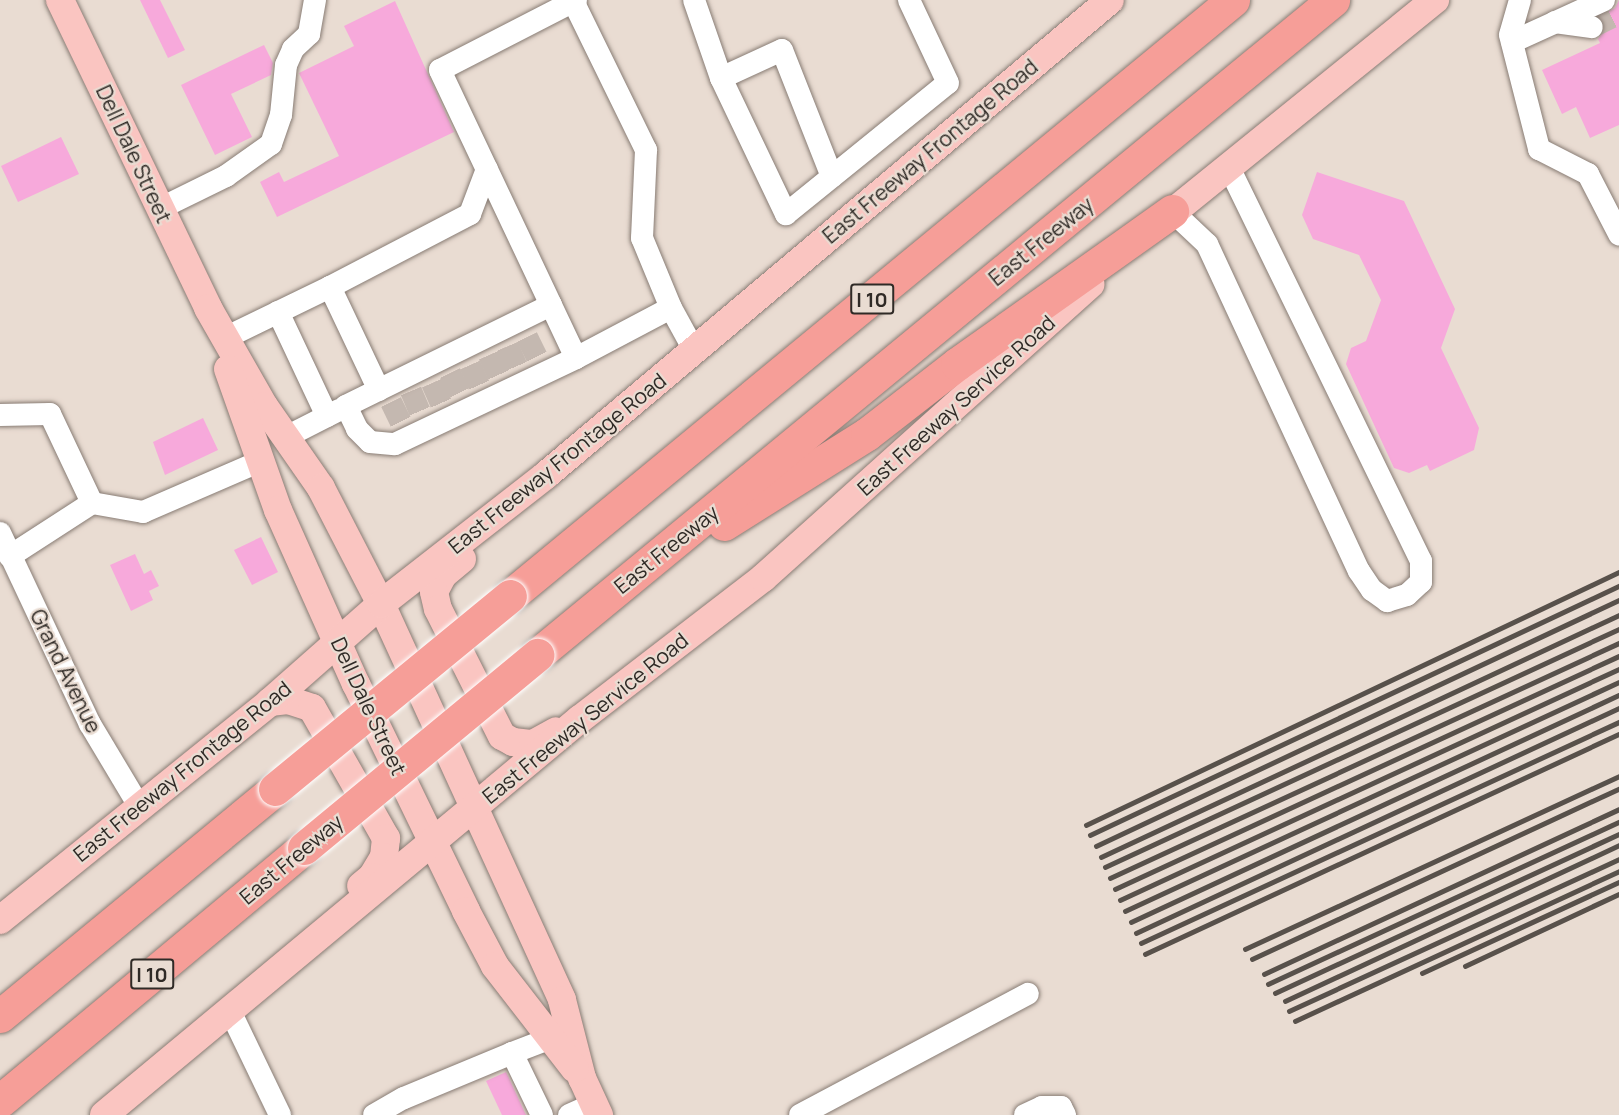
<!DOCTYPE html>
<html>
<head>
<meta charset="utf-8">
<style>
	body { margin:0 }
	#map { position:relative; width:1619px; height:1115px; overflow:hidden; background:#e9dcd2; font-family:Manrope,sans-serif }
	div>[style] { position:absolute }
	.building>* { inset:0; background:#f7a9db }
	.minor-tunnel>* { height:22px; margin-top:-11px; transform-origin:0; background:repeating-linear-gradient(90deg,#c4b8b0 0 22px,transparent 0 33px) }
	.roads { filter:drop-shadow(0 0 2px #887c74) drop-shadow(0 0 2px #887c74) }
	.minor>* { height:22px; margin:-11px; padding:0 11px; transform-origin:11px; border-radius:11px; background:#fff }
	.major>* { height:28px; margin:-14px; padding:0 14px; transform-origin:14px; border-radius:14px; background:#fac5c1 }
	.highway>* { height:33px; margin:-16.5px; padding:0 16.5px; transform-origin:16.5px; border-radius:16.5px; background:#f69e98 }
	.rail>* { height:4.5px; margin:-2.25px; padding:0 2.25px; transform-origin:2.25px; border-radius:2.25px; background:#58514b }
	.bridges { filter:drop-shadow(0 0 2px #fff) drop-shadow(0 0 2px #fff) }
	.highway-bridge>* { height:33px; margin:-16.5px; padding:0 16.5px; transform-origin:16.5px; border-radius:16.5px; background:#f69e98 }
	span { translate:-50% -50%; white-space:nowrap; text-align:center; line-height:1.15; -webkit-text-stroke:4.5px #e9dcd2; paint-order:stroke }
	.shield-label span { padding:2px 4px; background:#e9dcd2; border:2px solid; border-radius:4px; -webkit-text-stroke-width:0 }
	.shield-label { font-size:20px; color:#2f2a26; font-weight:700 }
	.street-label { font-size:21px; color:#2f2a26 }
</style>
</head>
<body>
<div id="map">
	<div class="building">
		<i style="clip-path:polygon(140px 0,160px 0,185px 50px,168px 58px)"></i>
		<i style="clip-path:polygon(1619px 0,1619px 125px,1590px 138px,1576px 107px,1562px 114px,1542px 70px,1600px 43px,1598px 39px,1605px 28px,1600px 16px,1615px 8px)"></i>
		<i style="clip-path:polygon(395px 1px,454px 132px,277px 217px,260px 182px,279px 172px,284px 182px,339px 156px,299px 73px,354px 46px,344px 26px)"></i>
		<i style="clip-path:polygon(264px 45px,273px 63px,271px 75px,231px 94px,252px 137px,215px 155px,181px 85px)"></i>
		<i style="clip-path:polygon(61px 137px,79px 174px,18px 202px,1px 166px)"></i>
		<i style="clip-path:polygon(1317px 172px,1404px 201px,1455px 309px,1441px 348px,1479px 428px,1474px 450px,1430px 471px,1427px 465px,1409px 473px,1394px 468px,1346px 364px,1351px 348px,1366px 341px,1381px 300px,1359px 255px,1313px 239px,1302px 215px)"></i>
		<i style="clip-path:polygon(203px 418px,218px 450px,165px 475px,153px 442px)"></i>
		<i style="clip-path:polygon(261px 537px,278px 572px,252px 585px,234px 550px)"></i>
		<i style="clip-path:polygon(135px 554px,144px 574px,151px 570px,159px 586px,149px 591px,153px 600px,131px 611px,110px 565px)"></i>
		<i style="clip-path:polygon(506px 1072px,508px 1076px,526px 1115px,502px 1115px,486px 1081px)"></i>
	</div>
	<div class="minor-tunnel">
		<i style="left:1592px;top:27px;width:30px;rotate:-26deg"></i>
		<i style="left:527px;top:337px;width:28px;rotate:64deg"></i>
		<i style="left:508px;top:346px;width:28px;rotate:67deg"></i>
		<i style="left:489px;top:355px;width:30px;rotate:66deg"></i>
		<i style="left:470px;top:365px;width:27px;rotate:66deg"></i>
		<i style="left:450px;top:373px;width:28px;rotate:64deg"></i>
		<i style="left:432px;top:383px;width:27px;rotate:66deg"></i>
		<i style="left:411px;top:391px;width:28px;rotate:67deg"></i>
		<i style="left:391px;top:402px;width:28px;rotate:64deg"></i>
	</div>
	<div class="roads">
		<div class="minor">
			<i style="left:694px;top:0;width:83px;rotate:70.9deg"></i>
			<i style="left:721px;top:78px;width:151px;rotate:64.5deg"></i>
			<i style="left:786px;top:214px;width:208px;rotate:-39deg"></i>
			<i style="left:948px;top:83px;width:92px;rotate:-115.2deg"></i>
			<i style="left:1520px;top:0;width:36px;rotate:106deg"></i>
			<i style="left:1510px;top:35px;width:118px;rotate:75.7deg"></i>
			<i style="left:1539px;top:149px;width:55px;rotate:27deg"></i>
			<i style="left:1588px;top:174px;width:68px;rotate:62.7deg"></i>
			<i style="left:574px;top:3px;width:164px;rotate:63.9deg"></i>
			<i style="left:646px;top:150px;width:88px;rotate:92.6deg"></i>
			<i style="left:642px;top:238px;width:76px;rotate:67.5deg"></i>
			<i style="left:671px;top:308px;width:48px;rotate:61.3deg"></i>
			<i style="left:1555px;top:22px;width:37px;rotate:8deg"></i>
			<i style="left:1512px;top:42px;width:101px;rotate:-24.5deg"></i>
			<i style="left:721px;top:78px;width:67px;rotate:-24.7deg"></i>
			<i style="left:782px;top:50px;width:136px;rotate:68.5deg"></i>
			<i style="left:159px;top:209px;width:75px;rotate:-26.2deg"></i>
			<i style="left:226px;top:176px;width:55px;rotate:-35.4deg"></i>
			<i style="left:271px;top:144px;width:31px;rotate:-71deg"></i>
			<i style="left:281px;top:115px;width:50px;rotate:-84.3deg"></i>
			<i style="left:286px;top:65px;width:17px;rotate:-66deg"></i>
			<i style="left:293px;top:49px;width:22px;rotate:-43deg"></i>
			<i style="left:309px;top:34px;width:35px;rotate:-80deg"></i>
			<i style="left:1172px;top:211px;width:48px;rotate:43.3deg"></i>
			<i style="left:1207px;top:244px;width:361px;rotate:65.1deg"></i>
			<i style="left:1359px;top:571px;width:23px;rotate:56deg"></i>
			<i style="left:1372px;top:590px;width:19px;rotate:36deg"></i>
			<i style="left:1387px;top:601px;width:21px;rotate:-17deg"></i>
			<i style="left:1407px;top:595px;width:19px;rotate:-43deg"></i>
			<i style="left:1421px;top:582px;width:21px;rotate:-90deg"></i>
			<i style="left:1421px;top:561px;width:437px;rotate:-116deg"></i>
			<i style="left:330px;top:287px;width:158px;rotate:-27.5deg"></i>
			<i style="left:470px;top:214px;width:48px;rotate:-69.3deg"></i>
			<i style="left:551px;top:305px;width:260px;rotate:-115.3deg"></i>
			<i style="left:440px;top:70px;width:153px;rotate:-27.2deg"></i>
			<i style="left:278px;top:312px;width:115px;rotate:64.8deg"></i>
			<i style="left:225px;top:338px;width:117px;rotate:-25.9deg"></i>
			<i style="left:330px;top:287px;width:114px;rotate:64.6deg"></i>
			<i style="left:576px;top:358px;width:59px;rotate:-115.3deg"></i>
			<i style="left:551px;top:305px;width:229px;rotate:153.8deg"></i>
			<i style="left:346px;top:406px;width:25px;rotate:64deg"></i>
			<i style="left:357px;top:429px;width:18px;rotate:45deg"></i>
			<i style="left:370px;top:442px;width:25px;rotate:5deg"></i>
			<i style="left:395px;top:444px;width:200px;rotate:-25.4deg"></i>
			<i style="left:576px;top:358px;width:107px;rotate:-27.8deg"></i>
			<i style="left:0;top:415px;width:50px;rotate:-1.1deg"></i>
			<i style="left:50px;top:414px;width:98px;rotate:64.7deg"></i>
			<i style="left:92px;top:503px;width:98px;rotate:147.1deg"></i>
			<i style="left:286px;top:437px;width:59px;rotate:-27deg"></i>
			<i style="left:92px;top:503px;width:52px;rotate:10deg"></i>
			<i style="left:143px;top:512px;width:129px;rotate:-23.4deg"></i>
			<i style="left:0;top:533px;width:211px;rotate:64.8deg"></i>
			<i style="left:90px;top:724px;width:96px;rotate:59.1deg"></i>
			<i style="left:230px;top:1011px;width:115px;rotate:64.3deg"></i>
			<i style="left:512px;top:1053px;width:42px;rotate:-21deg"></i>
			<i style="left:374px;top:1115px;width:34px;rotate:-30deg"></i>
			<i style="left:404px;top:1098px;width:117px;rotate:-22.6deg"></i>
			<i style="left:512px;top:1053px;width:69px;rotate:64.2deg"></i>
			<i style="left:569px;top:1115px;width:27px;rotate:-24deg"></i>
			<i style="left:800px;top:1115px;width:258px;rotate:-28deg"></i>
			<i style="left:1025px;top:1115px;width:19px;rotate:-25deg"></i>
			<i style="left:1042px;top:1107px;width:19px"></i>
			<i style="left:1061px;top:1107px;width:9px;rotate:63deg"></i>
		</div>
		<div class="major">
			<i style="left:60px;top:0;width:342px;rotate:64.3deg"></i>
			<i style="left:208px;top:308px;width:113px;rotate:60.3deg"></i>
			<i style="left:264px;top:406px;width:100px;rotate:55.2deg"></i>
			<i style="left:321px;top:488px;width:131px;rotate:62.7deg"></i>
			<i style="left:381px;top:604px;width:435px;rotate:65.4deg"></i>
			<i style="left:562px;top:1000px;width:81px;rotate:75.6deg"></i>
			<i style="left:582px;top:1078px;width:41px;rotate:65.3deg"></i>
			<i style="left:1157px;top:225px;width:358px;rotate:-39deg"></i>
			<i style="left:228px;top:369px;width:150px;rotate:70.5deg"></i>
			<i style="left:278px;top:510px;width:191px;rotate:65.9deg"></i>
			<i style="left:356px;top:684px;width:252px;rotate:64.1deg"></i>
			<i style="left:466px;top:911px;width:62px;rotate:62.2deg"></i>
			<i style="left:495px;top:966px;width:130px;rotate:52.2deg"></i>
			<i style="left:462px;top:559px;width:25px;rotate:140deg"></i>
			<i style="left:443px;top:575px;width:19px;rotate:118deg"></i>
			<i style="left:434px;top:592px;width:17px;rotate:77deg"></i>
			<i style="left:438px;top:609px;width:142px;rotate:63.3deg"></i>
			<i style="left:502px;top:736px;width:13px;rotate:29deg"></i>
			<i style="left:513px;top:742px;width:20px;rotate:6deg"></i>
			<i style="left:533px;top:744px;width:26px;rotate:-29deg"></i>
			<i style="left:270px;top:702px;width:18px;rotate:-6deg"></i>
			<i style="left:288px;top:700px;width:25px;rotate:18deg"></i>
			<i style="left:312px;top:708px;width:150px;rotate:60.4deg"></i>
			<i style="left:386px;top:838px;width:19px;rotate:96deg"></i>
			<i style="left:384px;top:857px;width:23px;rotate:121deg"></i>
			<i style="left:372px;top:877px;width:14px;rotate:141deg"></i>
			<i style="left:0;top:920px;width:347px;rotate:-38.9deg"></i>
			<i style="left:270px;top:702px;width:148px;rotate:-41.4deg"></i>
			<i style="left:381px;top:604px;width:209px;rotate:-38deg"></i>
			<i style="left:546px;top:475px;width:737px;rotate:-40.1deg"></i>
			<i style="left:104px;top:1115px;width:619px;rotate:-39.76deg"></i>
			<i style="left:580px;top:719px;width:231px;rotate:-37.6deg"></i>
			<i style="left:763px;top:578px;width:440px;rotate:-41.9deg"></i>
		</div>
		<div class="highway">
			<i style="left:724px;top:524px;width:169px;rotate:-32.2deg"></i>
			<i style="left:867px;top:434px;width:114px;rotate:-37.9deg"></i>
			<i style="left:957px;top:364px;width:264px;rotate:-35.4deg"></i>
			<i style="left:510px;top:596px;width:937px;rotate:-39.5deg"></i>
			<i style="left:537px;top:655px;width:1031px;rotate:-39.45deg"></i>
			<i style="left:0;top:1016px;width:357px;rotate:-39.5deg"></i>
			<i style="left:0;top:1101px;width:396px;rotate:-39.8deg"></i>
		</div>
	</div>
	<div class="rail">
		<i style="left:1086px;top:825px;width:590px;rotate:-25.39deg"></i>
		<i style="left:1090px;top:835px;width:585px;rotate:-25.21deg"></i>
		<i style="left:1096px;top:846px;width:578px;rotate:-25.19deg"></i>
		<i style="left:1101px;top:857px;width:572px;rotate:-25.04deg"></i>
		<i style="left:1105px;top:867px;width:566px;rotate:-24.85deg"></i>
		<i style="left:1110px;top:878px;width:561px;rotate:-24.78deg"></i>
		<i style="left:1115px;top:889px;width:555px;rotate:-24.81deg"></i>
		<i style="left:1120px;top:900px;width:550px;rotate:-24.84deg"></i>
		<i style="left:1125px;top:911px;width:544px;rotate:-24.87deg"></i>
		<i style="left:1131px;top:922px;width:538px;rotate:-24.95deg"></i>
		<i style="left:1136px;top:933px;width:533px;rotate:-24.98deg"></i>
		<i style="left:1141px;top:943px;width:527px;rotate:-24.81deg"></i>
		<i style="left:1245px;top:949px;width:412px;rotate:-24.8deg"></i>
		<i style="left:1145px;top:954px;width:523px;rotate:-24.9deg"></i>
		<i style="left:1252px;top:959px;width:404px;rotate:-24.9deg"></i>
		<i style="left:1465px;top:966px;width:170px;rotate:-25.1deg"></i>
		<i style="left:1422px;top:973px;width:217px;rotate:-24.8deg"></i>
		<i style="left:1264px;top:974px;width:391px;rotate:-24.9deg"></i>
		<i style="left:1268px;top:984px;width:387px;rotate:-24.8deg"></i>
		<i style="left:1275px;top:993px;width:379px;rotate:-24.8deg"></i>
		<i style="left:1285px;top:1001px;width:369px;rotate:-25deg"></i>
		<i style="left:1289px;top:1011px;width:363px;rotate:-24.7deg"></i>
		<i style="left:1295px;top:1021px;width:357px;rotate:-24.8deg"></i>
	</div>
	<div class="bridges">
		<div class="highway-bridge">
			<i style="left:275px;top:789px;width:304px;rotate:-39.4deg"></i>
			<i style="left:304px;top:848px;width:303px;rotate:-39.6deg"></i>
		</div>
	</div>
	<div class="shield-label">
		<span style="left:872px;top:299px">I 10</span>
		<span style="left:152px;top:974px">I 10</span>
	</div>
	<div class="street-label">
		<span style="left:930px;top:151px;rotate:-40deg">East Freeway Frontage Road</span>
		<span style="left:134px;top:154px;rotate:65deg">Dell Dale Street</span>
		<span style="left:1041px;top:241px;rotate:-39deg">East Freeway</span>
		<span style="left:956px;top:405px;rotate:-42deg">East Freeway Service Road</span>
		<span style="left:557px;top:463px;rotate:-39deg">East Freeway Frontage Road</span>
		<span style="left:666px;top:549px;rotate:-39deg">East Freeway</span>
		<span style="left:66px;top:671px;rotate:64deg">Grand Avenue</span>
		<span style="left:369px;top:706px;rotate:65deg">Dell Dale Street</span>
		<span style="left:585px;top:718px;rotate:-39deg">East Freeway Service Road</span>
		<span style="left:182px;top:771px;rotate:-39deg">East Freeway Frontage Road</span>
		<span style="left:291px;top:859px;rotate:-40deg">East Freeway</span>
	</div>
</div>
</body>
</html>
